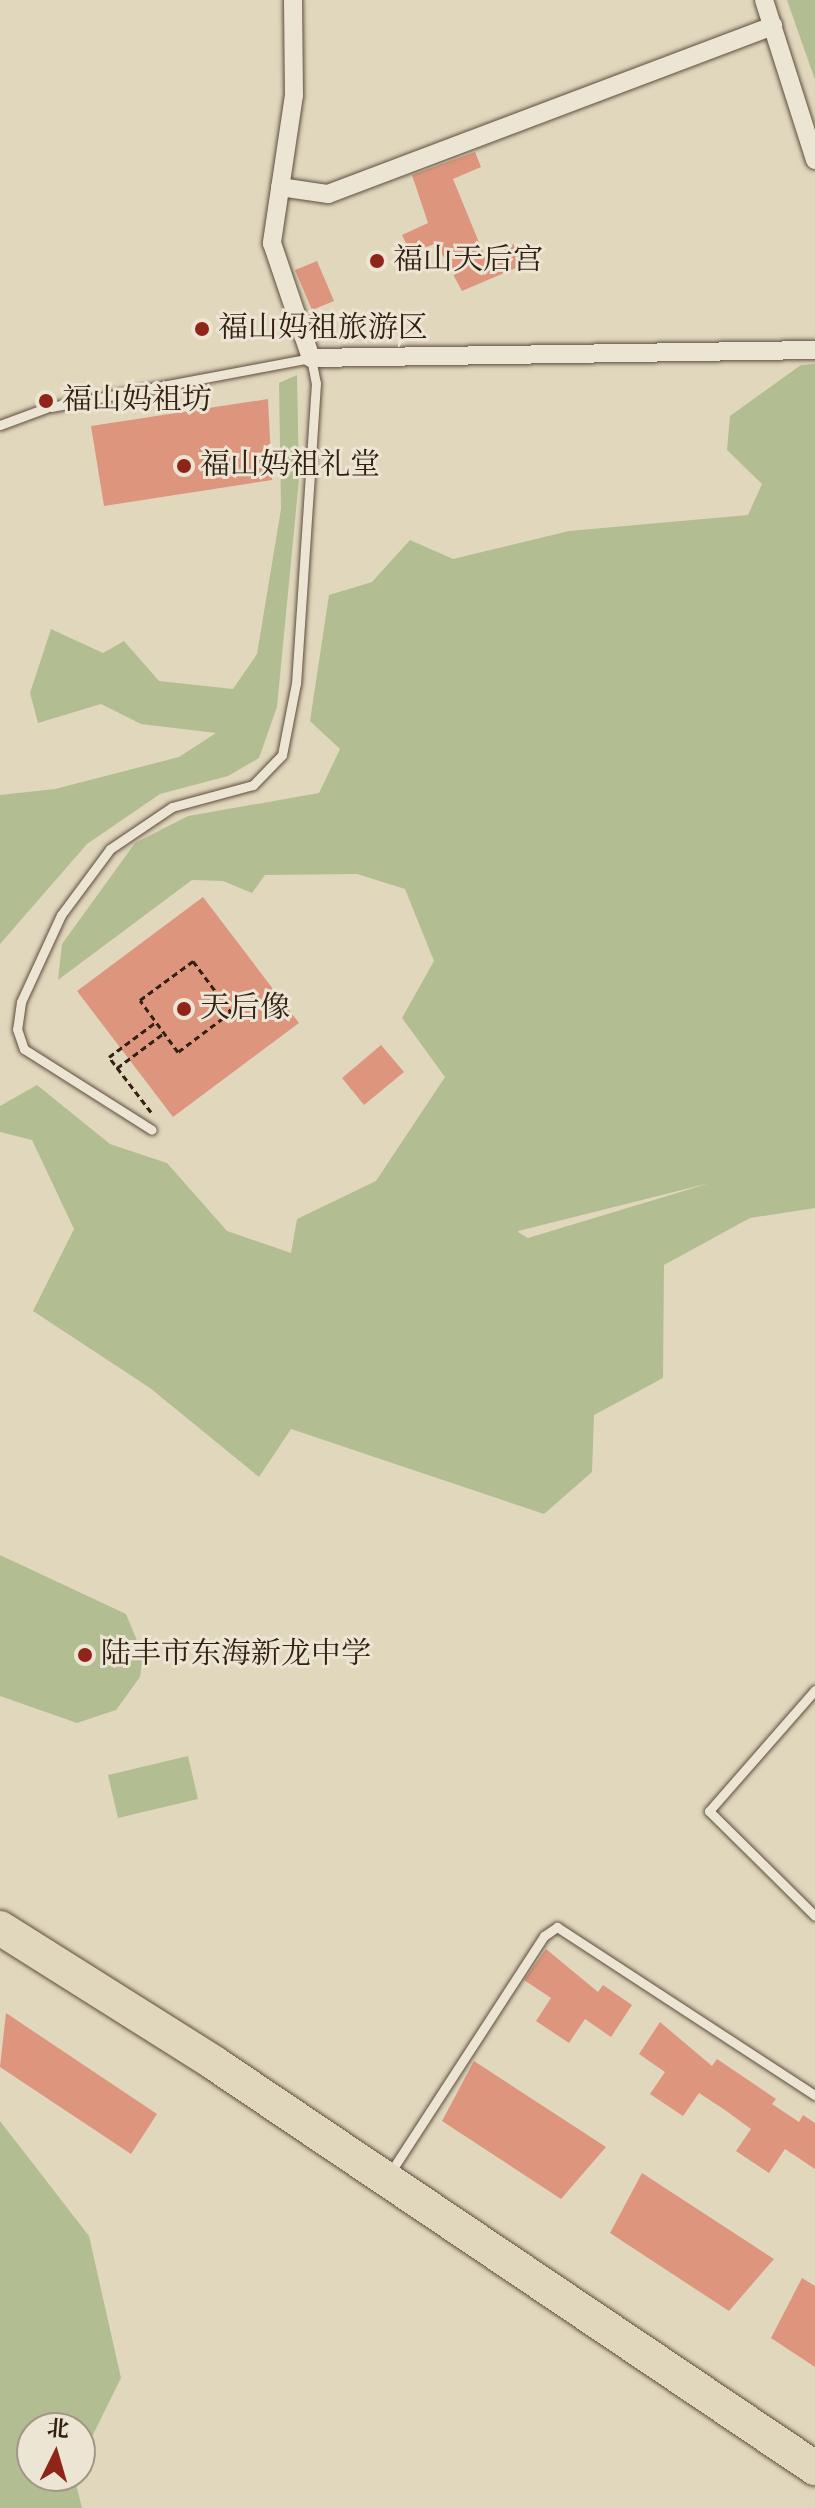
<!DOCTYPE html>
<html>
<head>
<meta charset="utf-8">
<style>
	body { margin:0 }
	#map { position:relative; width:815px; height:2508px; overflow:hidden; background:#e1d7bd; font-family:"Old Standard TT","Noto Serif SC",serif }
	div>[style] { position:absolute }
	.green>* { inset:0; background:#b2be92 }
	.building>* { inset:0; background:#dd967d }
	.path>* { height:3px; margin-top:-1.5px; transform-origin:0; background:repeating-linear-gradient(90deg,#322013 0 6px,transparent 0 10px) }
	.roads { filter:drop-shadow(0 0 2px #5e4e3e) drop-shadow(0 0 2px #5e4e3e) }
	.lane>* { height:9px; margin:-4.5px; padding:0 4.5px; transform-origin:4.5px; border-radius:4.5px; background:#ece5d4 }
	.street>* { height:18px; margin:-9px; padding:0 9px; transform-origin:9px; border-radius:9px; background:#ece5d4 }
	.highway>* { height:34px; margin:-17px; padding:0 17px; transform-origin:17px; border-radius:17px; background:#e1d7bd }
	.dots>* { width:22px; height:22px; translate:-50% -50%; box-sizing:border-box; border:4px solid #ece5d4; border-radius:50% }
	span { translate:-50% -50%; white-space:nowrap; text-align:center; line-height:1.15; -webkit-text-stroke:6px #ece5d4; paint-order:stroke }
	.poi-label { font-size:30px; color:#322013 }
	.left { translate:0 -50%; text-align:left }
	.north { position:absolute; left:16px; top:2412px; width:80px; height:80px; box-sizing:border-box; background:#ece5d4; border:2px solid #a29687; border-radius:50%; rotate:5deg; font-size:22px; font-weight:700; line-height:32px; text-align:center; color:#322013 }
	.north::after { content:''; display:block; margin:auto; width:28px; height:36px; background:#8f2418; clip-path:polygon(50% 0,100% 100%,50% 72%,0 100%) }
</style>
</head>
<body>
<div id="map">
	<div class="green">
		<i style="clip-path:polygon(787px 0,815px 0,815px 80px)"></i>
		<i style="clip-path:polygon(evenodd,815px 364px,815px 1208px,750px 1218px,664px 1265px,663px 1378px,594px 1415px,592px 1472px,544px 1514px,291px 1429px,259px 1477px,150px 1388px,33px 1311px,74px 1229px,32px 1140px,0 1132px,0 1106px,37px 1085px,110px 1144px,167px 1163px,227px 1231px,291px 1253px,297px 1219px,376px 1181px,445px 1077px,402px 1018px,434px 961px,405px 889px,357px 874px,265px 875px,252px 893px,223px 881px,192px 880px,58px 980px,62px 944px,135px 843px,188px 816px,319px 793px,340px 749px,310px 721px,329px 595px,372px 582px,410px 540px,453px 559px,569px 531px,748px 515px,762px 484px,727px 450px,730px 416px,801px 365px,815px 364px,710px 1183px,528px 1238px,518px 1232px,518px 1231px,710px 1183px)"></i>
		<i style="clip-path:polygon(297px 375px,299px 479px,277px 707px,259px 758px,228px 776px,160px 794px,87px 844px,0 944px,0 795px,55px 789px,179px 757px,216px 733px,141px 724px,101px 704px,38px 723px,30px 693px,51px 629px,103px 653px,124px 641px,159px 681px,233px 689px,257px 654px,281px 509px,279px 383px)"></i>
		<i style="clip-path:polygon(0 1555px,126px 1614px,143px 1655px,140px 1677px,116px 1710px,77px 1723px,0 1696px)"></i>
		<i style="clip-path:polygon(188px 1756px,198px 1799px,118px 1818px,108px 1775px)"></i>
		<i style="clip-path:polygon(0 2121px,89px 2236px,121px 2378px,80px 2461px,80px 2428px,32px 2428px,32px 2476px,74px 2476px,82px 2508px,0 2508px)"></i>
	</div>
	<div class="building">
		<i style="clip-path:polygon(475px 152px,481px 167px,453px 179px,485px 257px,514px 244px,523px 265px,462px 291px,436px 243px,411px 254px,402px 235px,428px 223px,412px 175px)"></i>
		<i style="clip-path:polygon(317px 261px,334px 301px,312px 310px,295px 270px)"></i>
		<i style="clip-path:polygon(268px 399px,272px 480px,104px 506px,91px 426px)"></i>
		<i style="clip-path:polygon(203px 897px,299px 1023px,173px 1117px,77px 991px)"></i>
		<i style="clip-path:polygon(381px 1045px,404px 1072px,364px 1105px,342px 1078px)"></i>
		<i style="clip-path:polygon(546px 1949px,598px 1992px,603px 1985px,632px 2005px,611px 2037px,585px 2019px,569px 2043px,536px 2021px,551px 1998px,524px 1980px)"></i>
		<i style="clip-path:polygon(6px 2013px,157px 2114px,131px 2154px,0 2067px)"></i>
		<i style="clip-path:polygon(660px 2022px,712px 2066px,717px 2059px,776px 2099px,772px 2104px,799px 2122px,803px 2115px,815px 2123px,815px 2169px,785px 2149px,769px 2173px,736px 2151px,751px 2129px,725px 2110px,699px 2093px,683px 2116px,650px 2094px,665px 2072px,639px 2054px)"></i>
		<i style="clip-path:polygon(474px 2061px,606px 2147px,561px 2199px,442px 2121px)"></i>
		<i style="clip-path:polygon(642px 2173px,774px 2259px,729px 2311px,610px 2233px)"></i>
		<i style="clip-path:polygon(802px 2278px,815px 2286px,815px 2367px,771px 2338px)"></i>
	</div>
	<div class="path">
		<i style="left:193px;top:961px;width:64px;rotate:53.3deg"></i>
		<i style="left:231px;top:1012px;width:66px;rotate:143deg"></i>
		<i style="left:178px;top:1052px;width:64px;rotate:-126.2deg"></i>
		<i style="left:140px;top:1000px;width:66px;rotate:-36.3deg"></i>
		<i style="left:117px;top:1068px;width:59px;rotate:-36.7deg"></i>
		<i style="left:151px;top:1112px;width:69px;rotate:-127.4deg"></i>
		<i style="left:109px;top:1057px;width:59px;rotate:-36.7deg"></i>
	</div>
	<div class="roads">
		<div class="lane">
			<i style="left:51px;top:407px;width:265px;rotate:-10.7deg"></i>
			<i style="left:311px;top:358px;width:25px;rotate:79deg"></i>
			<i style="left:316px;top:383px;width:301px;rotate:93.8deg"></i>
			<i style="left:296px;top:683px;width:73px;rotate:101deg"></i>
			<i style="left:282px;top:755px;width:42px;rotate:134deg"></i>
			<i style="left:253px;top:785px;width:84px;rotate:164.8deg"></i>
			<i style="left:172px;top:807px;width:75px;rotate:145.9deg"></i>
			<i style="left:110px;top:849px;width:82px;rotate:126.6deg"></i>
			<i style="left:61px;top:915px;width:96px;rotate:114.7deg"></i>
			<i style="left:21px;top:1002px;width:27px;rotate:98deg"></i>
			<i style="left:17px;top:1029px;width:21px;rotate:71deg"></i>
			<i style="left:24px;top:1049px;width:151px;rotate:32.3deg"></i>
			<i style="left:0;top:425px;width:49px;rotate:-20.3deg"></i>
			<i style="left:815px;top:1690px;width:161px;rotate:131.2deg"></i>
			<i style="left:709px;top:1811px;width:149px;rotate:44.7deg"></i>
			<i style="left:390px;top:2173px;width:283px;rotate:-57deg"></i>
			<i style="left:544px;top:1936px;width:16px;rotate:-35deg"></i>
			<i style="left:557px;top:1927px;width:308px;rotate:33.1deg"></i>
		</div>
		<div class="street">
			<i style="left:293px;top:0;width:95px;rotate:89.4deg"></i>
			<i style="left:294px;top:95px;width:150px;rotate:98.5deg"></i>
			<i style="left:272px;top:243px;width:121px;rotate:71.3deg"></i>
			<i style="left:311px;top:358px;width:504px;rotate:-0.91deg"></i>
			<i style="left:764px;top:0;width:168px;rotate:72.3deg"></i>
			<i style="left:280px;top:187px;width:49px;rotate:8.3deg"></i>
			<i style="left:328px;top:194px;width:476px;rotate:-20.7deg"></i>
		</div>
		<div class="highway">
			<i style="left:0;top:1928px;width:253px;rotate:32.2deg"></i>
			<i style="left:214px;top:2063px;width:725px;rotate:33.98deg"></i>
		</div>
	</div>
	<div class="dots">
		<i style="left:377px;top:261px;background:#8f2418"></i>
		<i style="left:202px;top:329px;background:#8f2418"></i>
		<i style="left:46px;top:401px;background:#8f2418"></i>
		<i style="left:184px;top:466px;background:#8f2418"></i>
		<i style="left:184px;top:1009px;background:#8f2418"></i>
		<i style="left:85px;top:1655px;background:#8f2418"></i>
	</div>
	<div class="poi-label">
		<span class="left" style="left:393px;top:261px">福山天后宫</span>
		<span class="left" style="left:218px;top:329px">福山妈祖旅游区</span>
		<span class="left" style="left:62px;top:401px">福山妈祖坊</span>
		<span class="left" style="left:200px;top:466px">福山妈祖礼堂</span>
		<span class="left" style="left:200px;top:1009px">天后像</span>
		<span class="left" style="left:101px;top:1655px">陆丰市东海新龙中学</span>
	</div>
	<div class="north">北</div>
</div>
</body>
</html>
